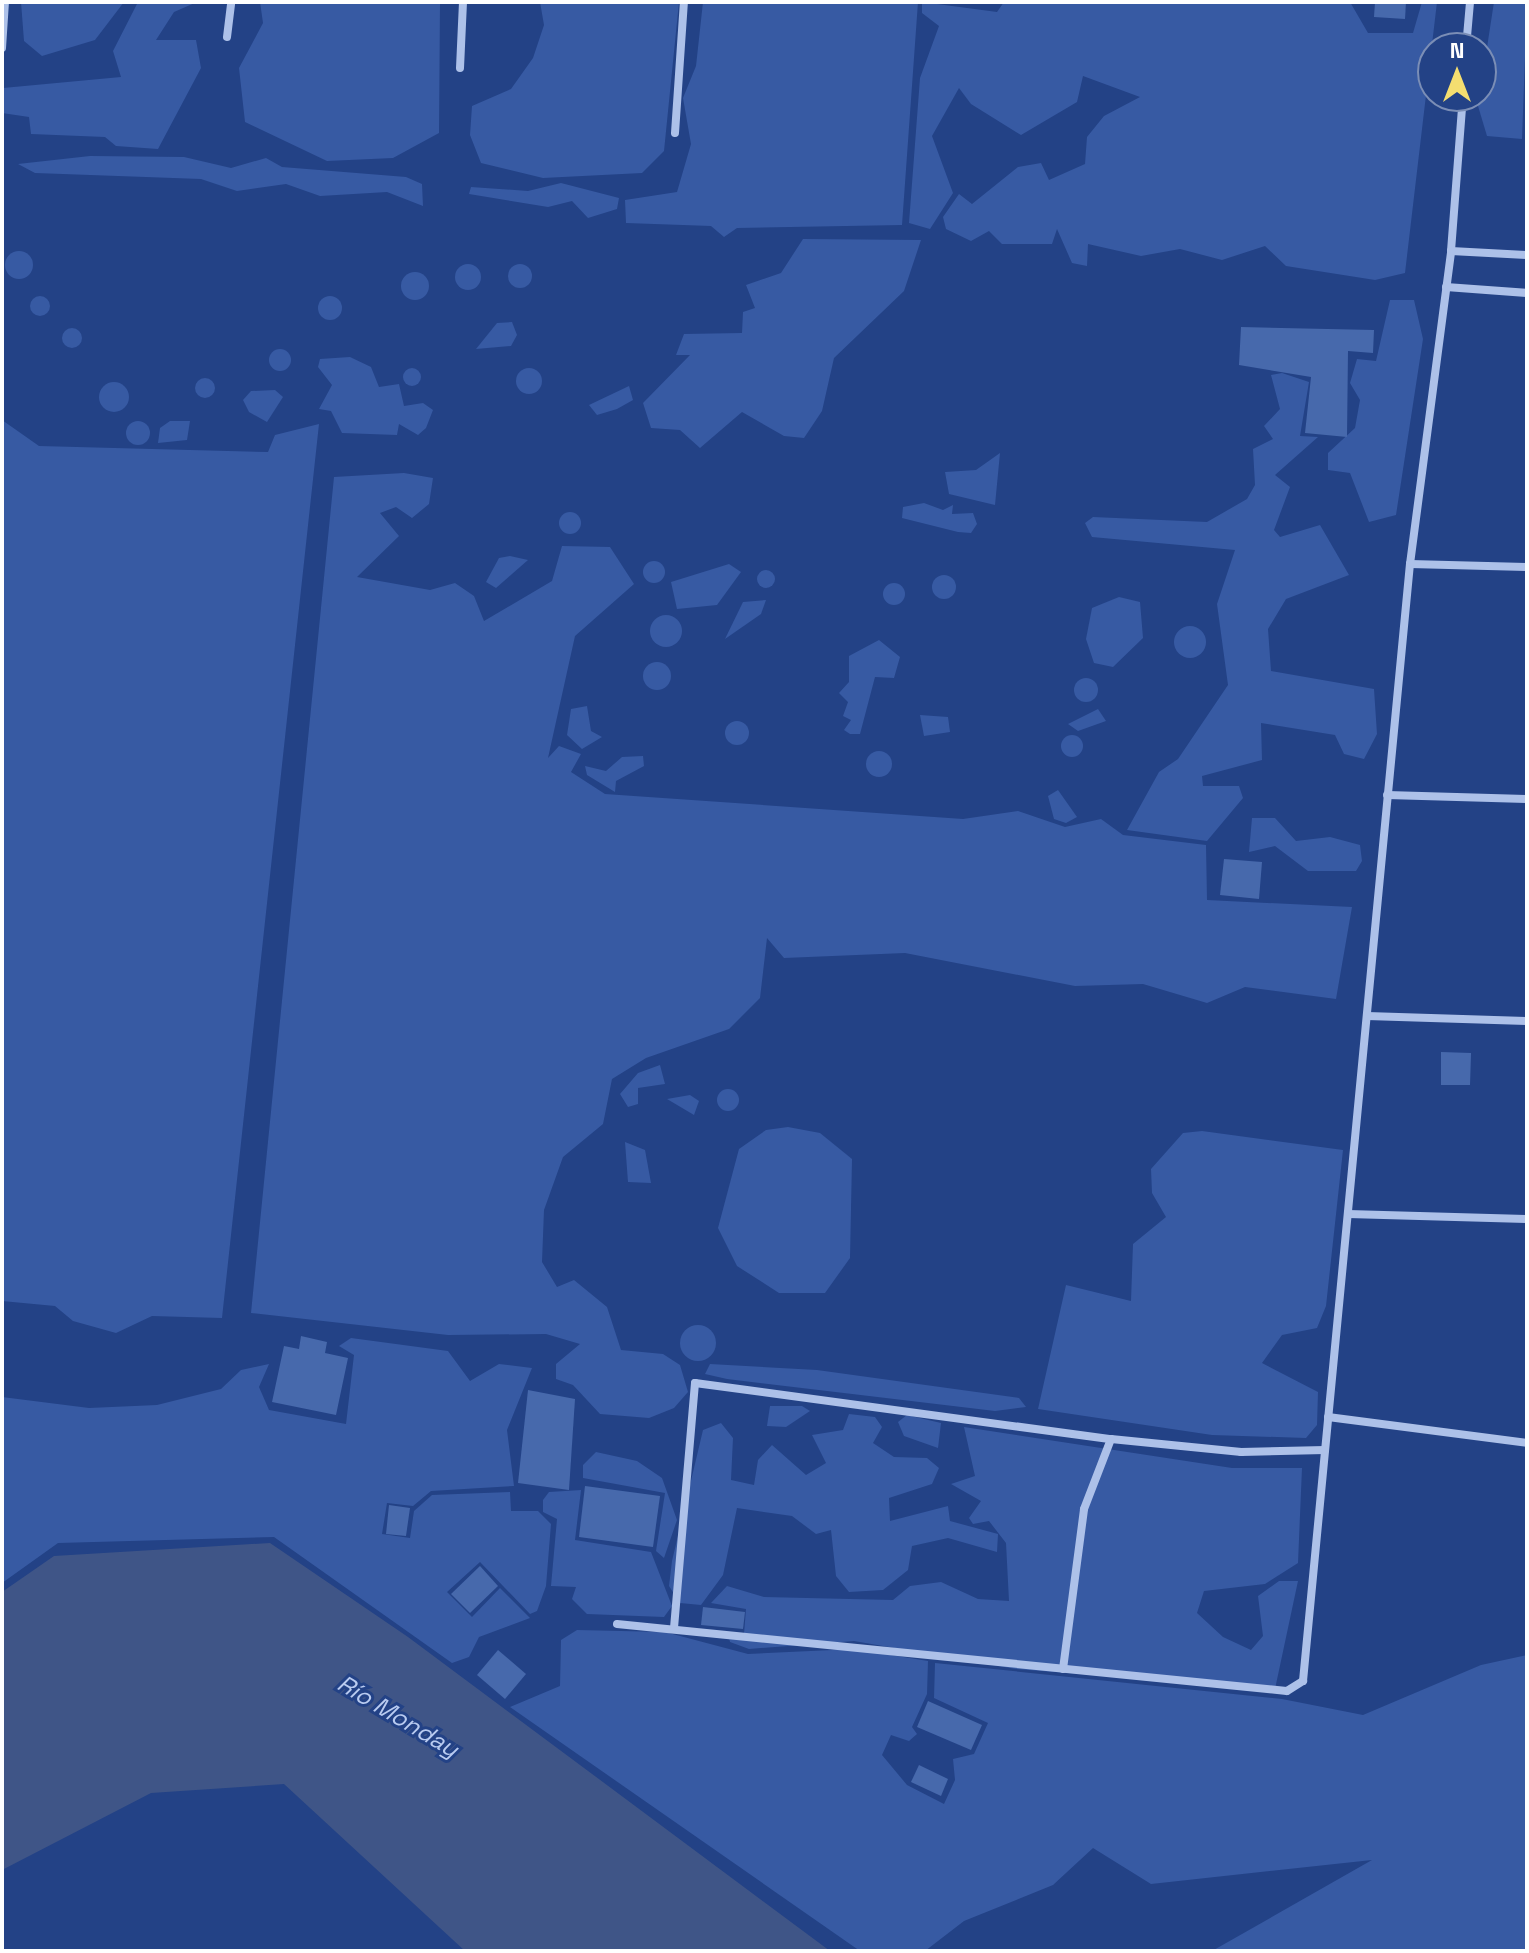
<!DOCTYPE html>
<html>
<head>
<meta charset="utf-8">
<style>
	body { margin:0 }
	#map { position:relative; width:1529px; height:1953px; overflow:hidden; background:#234286; font-family:"Space Grotesk",sans-serif }
	div>[style] { position:absolute }
	.green>* { inset:0; background:#375aa3 }
	.round { border-radius:50% }
	.water>* { inset:0; background:#3f5587 }
	.building>* { inset:0; background:#4769ac }
	.minor>* { height:8px; margin:-4px; padding:0 4px; transform-origin:4px; border-radius:4px; background:#adc1e9 }
	span { translate:-50% -50%; white-space:nowrap; text-align:center; line-height:1.15; -webkit-text-stroke:6px #234286; paint-order:stroke }
	.water-label { font-size:24px; color:#b9cbf0; font-style:italic }
	.frame { position:absolute; inset:0; border:4px solid #fff; pointer-events:none }
	.north { position:absolute; left:1417px; top:32px; width:80px; height:80px; box-sizing:border-box; background:#234286; border:2px solid #7b8eb6; border-radius:50%; rotate:0deg; font-size:22px; font-weight:700; line-height:32px; text-align:center; color:#fff }
	.north::after { content:''; display:block; margin:auto; width:28px; height:36px; background:#f4de70; clip-path:polygon(50% 0,100% 100%,50% 72%,0 100%) }
</style>
</head>
<body>
<div id="map">
	<div class="green">
		<i style="clip-path:polygon(21px 2px,124px 2px,95px 40px,42px 56px,24px 41px)"></i>
		<i style="clip-path:polygon(138px 2px,197px 2px,174px 12px,156px 40px,196px 40px,201px 68px,158px 149px,116px 146px,105px 137px,31px 134px,29px 117px,2px 113px,3px 88px,121px 77px,113px 51px)"></i>
		<i style="clip-path:polygon(260px 2px,440px 2px,439px 133px,393px 158px,327px 161px,245px 122px,239px 68px,263px 23px)"></i>
		<i style="clip-path:polygon(540px 2px,679px 2px,664px 151px,642px 173px,543px 178px,481px 163px,470px 135px,472px 106px,511px 89px,533px 58px,544px 25px)"></i>
		<i style="clip-path:polygon(703px 2px,918px 2px,902px 225px,737px 228px,724px 237px,711px 226px,626px 223px,625px 200px,677px 192px,691px 144px,683px 98px,696px 66px)"></i>
		<i style="clip-path:polygon(922px 2px,997px 12px,1004px 2px,1350px 2px,1368px 33px,1413px 33px,1422px 2px,1437px 2px,1405px 273px,1375px 280px,1286px 266px,1265px 246px,1222px 260px,1180px 249px,1141px 256px,1088px 244px,1087px 266px,1072px 263px,1057px 229px,1052px 244px,1002px 244px,989px 231px,971px 241px,946px 229px,943px 217px,959px 194px,972px 204px,1018px 167px,1041px 163px,1049px 180px,1085px 164px,1087px 137px,1104px 116px,1140px 97px,1083px 76px,1077px 102px,1021px 135px,971px 104px,959px 88px,932px 136px,953px 193px,930px 229px,909px 223px,920px 78px,939px 26px,922px 13px)"></i>
		<i style="clip-path:polygon(1494px 2px,1527px 2px,1522px 139px,1487px 136px,1478px 106px)"></i>
		<i style="clip-path:polygon(90px 156px,184px 157px,231px 168px,266px 158px,282px 167px,406px 177px,422px 184px,423px 206px,387px 192px,320px 196px,286px 184px,237px 191px,201px 179px,35px 173px,18px 164px)"></i>
		<i style="clip-path:polygon(561px 183px,619px 198px,617px 209px,588px 218px,572px 201px,548px 207px,469px 194px,471px 187px,528px 191px)"></i>
		<i style="clip-path:polygon(803px 239px,921px 240px,904px 291px,834px 358px,822px 411px,804px 438px,784px 436px,742px 412px,700px 448px,680px 430px,651px 428px,643px 403px,690px 355px,676px 355px,684px 334px,742px 333px,743px 312px,755px 308px,746px 285px,781px 273px)"></i>
		<i class="round" style="left:5px;top:251px;width:28px;height:28px"></i>
		<i class="round" style="left:455px;top:264px;width:26px;height:26px"></i>
		<i class="round" style="left:508px;top:264px;width:24px;height:24px"></i>
		<i class="round" style="left:401px;top:272px;width:28px;height:28px"></i>
		<i class="round" style="left:30px;top:296px;width:20px;height:20px"></i>
		<i class="round" style="left:318px;top:296px;width:24px;height:24px"></i>
		<i style="clip-path:polygon(1390px 300px,1414px 300px,1423px 339px,1396px 515px,1369px 522px,1350px 473px,1328px 470px,1328px 453px,1355px 428px,1360px 400px,1350px 383px,1357px 359px,1376px 361px)"></i>
		<i style="clip-path:polygon(512px 322px,517px 335px,511px 346px,476px 349px,497px 323px)"></i>
		<i class="round" style="left:62px;top:328px;width:20px;height:20px"></i>
		<i class="round" style="left:269px;top:349px;width:22px;height:22px"></i>
		<i style="clip-path:polygon(350px 357px,371px 367px,379px 387px,399px 384px,404px 406px,423px 403px,433px 410px,426px 428px,418px 435px,399px 424px,397px 435px,342px 433px,331px 411px,319px 409px,332px 385px,318px 367px,320px 359px)"></i>
		<i class="round" style="left:403px;top:368px;width:18px;height:18px"></i>
		<i class="round" style="left:516px;top:368px;width:26px;height:26px"></i>
		<i style="clip-path:polygon(1282px 373px,1309px 382px,1300px 436px,1318px 437px,1275px 475px,1290px 487px,1274px 530px,1280px 537px,1320px 525px,1349px 575px,1286px 599px,1268px 629px,1271px 671px,1374px 689px,1377px 734px,1364px 759px,1344px 754px,1335px 735px,1261px 723px,1262px 760px,1202px 776px,1203px 786px,1239px 786px,1243px 798px,1207px 841px,1127px 830px,1159px 772px,1178px 759px,1228px 685px,1217px 604px,1235px 550px,1092px 537px,1085px 523px,1093px 517px,1207px 522px,1247px 499px,1255px 485px,1253px 449px,1273px 439px,1264px 426px,1280px 409px,1271px 375px)"></i>
		<i class="round" style="left:195px;top:378px;width:20px;height:20px"></i>
		<i class="round" style="left:99px;top:382px;width:30px;height:30px"></i>
		<i style="clip-path:polygon(629px 386px,633px 400px,617px 409px,597px 415px,589px 405px)"></i>
		<i style="clip-path:polygon(275px 390px,283px 397px,267px 422px,249px 412px,243px 400px,251px 391px)"></i>
		<i style="clip-path:polygon(2px 420px,39px 446px,268px 452px,275px 435px,319px 424px,222px 1318px,152px 1316px,116px 1333px,73px 1321px,55px 1306px,2px 1301px)"></i>
		<i class="round" style="left:126px;top:421px;width:24px;height:24px"></i>
		<i style="clip-path:polygon(170px 421px,190px 421px,187px 440px,158px 443px,160px 428px)"></i>
		<i style="clip-path:polygon(1000px 453px,995px 505px,949px 494px,945px 472px,976px 470px)"></i>
		<i style="clip-path:polygon(404px 473px,433px 478px,429px 504px,412px 518px,396px 507px,380px 513px,399px 536px,357px 577px,430px 590px,455px 583px,474px 596px,484px 621px,552px 581px,562px 546px,610px 547px,634px 584px,575px 636px,548px 758px,559px 746px,581px 754px,571px 772px,605px 794px,963px 819px,1018px 811px,1065px 827px,1101px 819px,1123px 835px,1206px 845px,1207px 900px,1352px 907px,1336px 999px,1245px 987px,1207px 1003px,1143px 984px,1075px 986px,905px 953px,784px 958px,767px 938px,760px 998px,729px 1029px,646px 1058px,612px 1079px,603px 1124px,563px 1157px,544px 1210px,542px 1262px,557px 1287px,574px 1280px,607px 1307px,621px 1350px,663px 1354px,680px 1365px,688px 1392px,674px 1408px,649px 1418px,600px 1414px,573px 1385px,556px 1379px,556px 1364px,580px 1344px,546px 1334px,448px 1335px,251px 1313px,334px 477px)"></i>
		<i style="clip-path:polygon(924px 503px,943px 510px,953px 505px,952px 514px,973px 513px,977px 524px,971px 533px,958px 532px,902px 518px,903px 507px)"></i>
		<i class="round" style="left:559px;top:512px;width:22px;height:22px"></i>
		<i style="clip-path:polygon(510px 556px,528px 560px,496px 588px,486px 582px,499px 558px)"></i>
		<i class="round" style="left:643px;top:561px;width:22px;height:22px"></i>
		<i style="clip-path:polygon(729px 564px,741px 572px,717px 605px,677px 609px,671px 582px)"></i>
		<i class="round" style="left:757px;top:570px;width:18px;height:18px"></i>
		<i class="round" style="left:932px;top:575px;width:24px;height:24px"></i>
		<i class="round" style="left:883px;top:583px;width:22px;height:22px"></i>
		<i style="clip-path:polygon(1119px 597px,1140px 602px,1143px 638px,1113px 667px,1094px 663px,1086px 639px,1092px 608px)"></i>
		<i style="clip-path:polygon(766px 600px,761px 614px,725px 639px,743px 602px)"></i>
		<i class="round" style="left:650px;top:615px;width:32px;height:32px"></i>
		<i class="round" style="left:1174px;top:626px;width:32px;height:32px"></i>
		<i style="clip-path:polygon(879px 640px,900px 657px,894px 678px,875px 677px,860px 734px,850px 734px,844px 730px,851px 720px,843px 716px,848px 702px,839px 693px,849px 682px,849px 656px)"></i>
		<i class="round" style="left:643px;top:662px;width:28px;height:28px"></i>
		<i class="round" style="left:1074px;top:678px;width:24px;height:24px"></i>
		<i style="clip-path:polygon(587px 706px,591px 731px,602px 737px,582px 749px,567px 735px,571px 709px)"></i>
		<i style="clip-path:polygon(1098px 709px,1106px 721px,1078px 731px,1068px 724px)"></i>
		<i style="clip-path:polygon(920px 715px,948px 717px,950px 732px,924px 736px)"></i>
		<i class="round" style="left:725px;top:721px;width:24px;height:24px"></i>
		<i class="round" style="left:1061px;top:735px;width:22px;height:22px"></i>
		<i class="round" style="left:866px;top:751px;width:26px;height:26px"></i>
		<i style="clip-path:polygon(643px 756px,644px 766px,616px 781px,615px 792px,587px 775px,585px 766px,606px 771px,622px 757px)"></i>
		<i style="clip-path:polygon(1058px 790px,1077px 817px,1066px 823px,1054px 819px,1048px 796px)"></i>
		<i style="clip-path:polygon(1252px 818px,1275px 818px,1296px 841px,1330px 837px,1360px 845px,1362px 861px,1356px 871px,1308px 871px,1275px 846px,1249px 852px)"></i>
		<i style="clip-path:polygon(660px 1065px,665px 1084px,638px 1088px,638px 1104px,628px 1107px,620px 1094px,638px 1073px)"></i>
		<i class="round" style="left:717px;top:1089px;width:22px;height:22px"></i>
		<i style="clip-path:polygon(690px 1095px,699px 1101px,694px 1115px,667px 1099px)"></i>
		<i style="clip-path:polygon(788px 1127px,820px 1133px,852px 1159px,850px 1258px,825px 1293px,779px 1293px,737px 1266px,718px 1228px,739px 1149px,766px 1130px)"></i>
		<i style="clip-path:polygon(1202px 1131px,1343px 1150px,1326px 1306px,1317px 1328px,1282px 1335px,1262px 1363px,1318px 1392px,1317px 1425px,1306px 1438px,1212px 1435px,1038px 1409px,1066px 1285px,1131px 1301px,1133px 1244px,1166px 1217px,1152px 1193px,1151px 1169px,1183px 1133px)"></i>
		<i style="clip-path:polygon(625px 1142px,645px 1150px,651px 1183px,628px 1182px)"></i>
		<i class="round" style="left:680px;top:1325px;width:36px;height:36px"></i>
		<i style="clip-path:polygon(351px 1338px,448px 1351px,470px 1381px,499px 1364px,532px 1368px,507px 1430px,514px 1486px,431px 1491px,413px 1506px,387px 1503px,382px 1534px,410px 1538px,414px 1511px,432px 1495px,510px 1492px,511px 1511px,538px 1511px,551px 1524px,546px 1586px,537px 1611px,530px 1614px,480px 1562px,447px 1592px,472px 1617px,500px 1588px,530px 1618px,479px 1637px,469px 1657px,452px 1663px,274px 1537px,58px 1543px,2px 1583px,2px 1397px,89px 1408px,157px 1405px,221px 1389px,241px 1370px,269px 1364px,259px 1387px,269px 1410px,346px 1424px,354px 1355px,339px 1346px)"></i>
		<i style="clip-path:polygon(710px 1364px,817px 1370px,1019px 1398px,1026px 1407px,995px 1411px,727px 1379px,705px 1374px)"></i>
		<i style="clip-path:polygon(770px 1406px,802px 1406px,810px 1411px,786px 1427px,767px 1426px)"></i>
		<i style="clip-path:polygon(849px 1414px,875px 1417px,882px 1427px,873px 1443px,894px 1457px,927px 1458px,939px 1468px,932px 1484px,889px 1498px,890px 1521px,948px 1506px,950px 1521px,998px 1534px,997px 1552px,948px 1538px,912px 1546px,908px 1570px,883px 1590px,849px 1592px,836px 1576px,831px 1530px,816px 1534px,792px 1516px,737px 1508px,723px 1575px,701px 1605px,680px 1603px,669px 1586px,672px 1561px,703px 1430px,721px 1423px,733px 1438px,731px 1480px,754px 1485px,758px 1460px,772px 1445px,806px 1475px,826px 1463px,812px 1435px,843px 1430px)"></i>
		<i style="clip-path:polygon(907px 1415px,941px 1423px,938px 1448px,904px 1436px,898px 1422px)"></i>
		<i style="clip-path:polygon(964px 1427px,1232px 1468px,1302px 1468px,1298px 1563px,1265px 1584px,1204px 1591px,1197px 1613px,1223px 1637px,1251px 1650px,1263px 1636px,1258px 1596px,1279px 1581px,1298px 1581px,1275px 1689px,1016px 1669px,854px 1641px,749px 1649px,730px 1642px,728px 1633px,744px 1634px,746px 1609px,711px 1603px,727px 1586px,764px 1597px,893px 1600px,910px 1586px,941px 1582px,978px 1599px,1009px 1601px,1006px 1543px,989px 1521px,973px 1524px,969px 1518px,981px 1501px,951px 1484px,975px 1476px)"></i>
		<i style="clip-path:polygon(596px 1452px,637px 1461px,662px 1478px,677px 1520px,664px 1558px,656px 1551px,665px 1493px,583px 1478px,583px 1465px)"></i>
		<i style="clip-path:polygon(581px 1490px,575px 1540px,651px 1552px,672px 1606px,664px 1617px,587px 1614px,572px 1599px,576px 1587px,551px 1586px,557px 1519px,543px 1512px,543px 1500px,549px 1492px)"></i>
		<i style="clip-path:polygon(577px 1630px,665px 1632px,748px 1654px,854px 1649px,928px 1661px,927px 1694px,912px 1727px,917px 1734px,909px 1741px,891px 1735px,882px 1755px,907px 1785px,944px 1804px,955px 1780px,953px 1759px,974px 1754px,988px 1723px,934px 1698px,935px 1663px,1282px 1699px,1363px 1715px,1481px 1665px,1527px 1655px,1527px 1951px,1212px 1951px,1372px 1860px,1151px 1884px,1093px 1848px,1053px 1885px,964px 1921px,925px 1951px,860px 1951px,510px 1707px,560px 1686px,561px 1640px)"></i>
	</div>
	<div class="water">
		<i style="clip-path:polygon(270px 1543px,408px 1637px,830px 1951px,465px 1951px,284px 1784px,151px 1793px,2px 1870px,2px 1592px,54px 1556px)"></i>
	</div>
	<div class="building">
		<i style="clip-path:polygon(1375px 2px,1406px 2px,1405px 19px,1374px 17px)"></i>
		<i style="clip-path:polygon(1241px 327px,1374px 330px,1373px 353px,1348px 351px,1347px 437px,1305px 433px,1311px 377px,1239px 365px)"></i>
		<i style="clip-path:polygon(1224px 859px,1262px 862px,1259px 899px,1220px 895px)"></i>
		<i style="clip-path:polygon(1441px 1052px,1471px 1053px,1470px 1085px,1441px 1085px)"></i>
		<i style="clip-path:polygon(301px 1336px,327px 1342px,325px 1353px,348px 1358px,336px 1415px,272px 1402px,284px 1346px,299px 1349px)"></i>
		<i style="clip-path:polygon(528px 1390px,575px 1399px,569px 1490px,518px 1483px)"></i>
		<i style="clip-path:polygon(585px 1486px,660px 1496px,653px 1547px,579px 1537px)"></i>
		<i style="clip-path:polygon(389px 1505px,410px 1508px,406px 1536px,386px 1534px)"></i>
		<i style="clip-path:polygon(480px 1566px,498px 1586px,470px 1613px,451px 1594px)"></i>
		<i style="clip-path:polygon(703px 1607px,745px 1612px,743px 1629px,701px 1625px)"></i>
		<i style="clip-path:polygon(498px 1650px,526px 1674px,505px 1699px,477px 1675px)"></i>
		<i style="clip-path:polygon(928px 1701px,982px 1725px,971px 1750px,917px 1727px)"></i>
		<i style="clip-path:polygon(919px 1765px,948px 1779px,941px 1796px,911px 1782px)"></i>
	</div>
	<div class="minor">
		<i style="left:227px;top:37px;width:35px;rotate:-83deg"></i>
		<i style="left:2px;top:48px;width:46px;rotate:-86.3deg"></i>
		<i style="left:1466px;top:48px;width:46px;rotate:-85deg"></i>
		<i style="left:460px;top:68px;width:66px;rotate:-87.4deg"></i>
		<i style="left:675px;top:133px;width:131px;rotate:-86.1deg"></i>
		<i style="left:1451px;top:251px;width:76px;rotate:3deg"></i>
		<i style="left:1446px;top:287px;width:81px;rotate:4.2deg"></i>
		<i style="left:1410px;top:564px;width:117px;rotate:1.5deg"></i>
		<i style="left:1387px;top:795px;width:140px;rotate:1.6deg"></i>
		<i style="left:1367px;top:1016px;width:160px;rotate:1.8deg"></i>
		<i style="left:1348px;top:1214px;width:179px;rotate:1.6deg"></i>
		<i style="left:1328px;top:1417px;width:201px;rotate:7.4deg"></i>
		<i style="left:617px;top:1624px;width:673px;rotate:5.71deg"></i>
		<i style="left:1287px;top:1691px;width:19px;rotate:-32deg"></i>
		<i style="left:1303px;top:1681px;width:1122px;rotate:-84.53deg"></i>
		<i style="left:1410px;top:564px;width:316px;rotate:-82.5deg"></i>
		<i style="left:1451px;top:251px;width:155px;rotate:-85.6deg"></i>
		<i style="left:674px;top:1628px;width:246px;rotate:-85.1deg"></i>
		<i style="left:695px;top:1383px;width:420px;rotate:7.7deg"></i>
		<i style="left:1111px;top:1439px;width:131px;rotate:5.7deg"></i>
		<i style="left:1241px;top:1452px;width:84px;rotate:-1.4deg"></i>
		<i style="left:1063px;top:1669px;width:161px;rotate:-82.5deg"></i>
		<i style="left:1084px;top:1509px;width:75px;rotate:-68.9deg"></i>
	</div>
	<div class="water-label">
		<span style="left:398px;top:1716px;rotate:31deg">Río Monday</span>
	</div>
	<div class="frame"></div>
	<div class="north">N</div>
</div>
</body>
</html>
